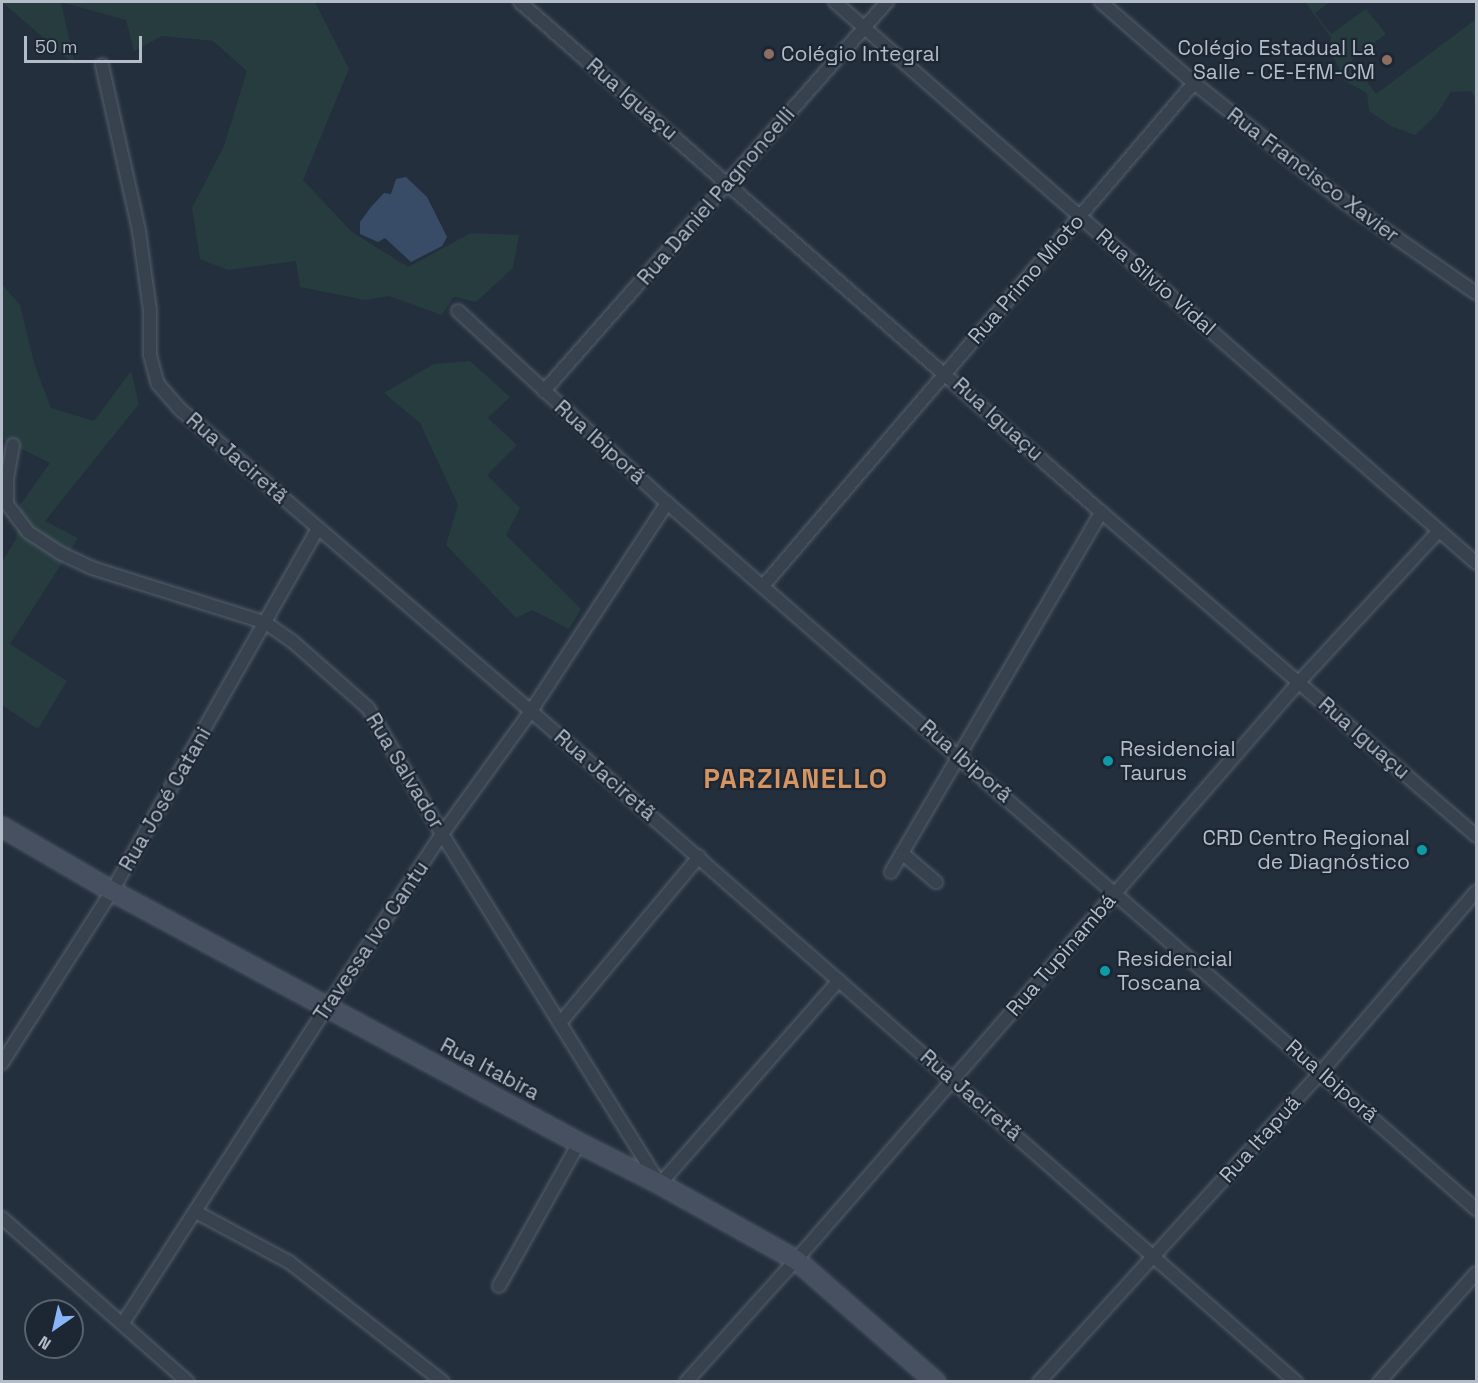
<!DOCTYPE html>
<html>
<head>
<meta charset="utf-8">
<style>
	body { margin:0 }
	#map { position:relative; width:1478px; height:1383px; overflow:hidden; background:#242f3e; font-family:"Space Grotesk",sans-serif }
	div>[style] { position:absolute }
	.green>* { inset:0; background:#263c3f }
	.water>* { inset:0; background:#394c67 }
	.roads { filter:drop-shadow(0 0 2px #565f6c) drop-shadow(0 0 2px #565f6c) }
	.street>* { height:12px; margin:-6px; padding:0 6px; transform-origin:6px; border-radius:6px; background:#38414e }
	.secondary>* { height:18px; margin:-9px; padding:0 9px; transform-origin:9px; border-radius:9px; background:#465061 }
	.dots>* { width:16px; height:16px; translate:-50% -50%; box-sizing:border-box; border:3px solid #1d2633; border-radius:50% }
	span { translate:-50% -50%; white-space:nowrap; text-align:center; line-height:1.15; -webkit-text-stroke:4.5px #1d2633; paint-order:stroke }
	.poi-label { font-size:21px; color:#b4bcc9 }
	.right { translate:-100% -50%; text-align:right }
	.left { translate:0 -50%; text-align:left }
	.street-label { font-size:21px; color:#b4bcc9 }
	.district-label { font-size:27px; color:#d59563; font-weight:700; letter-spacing:1.5px }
	.frame { position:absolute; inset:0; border:3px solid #b4bcc9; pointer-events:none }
	.north { position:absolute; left:24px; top:1299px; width:60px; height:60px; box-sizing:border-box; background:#1d2633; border:2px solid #59626f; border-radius:50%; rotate:214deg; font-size:16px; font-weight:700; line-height:24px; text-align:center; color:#b4bcc9 }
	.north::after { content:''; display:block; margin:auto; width:21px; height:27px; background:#8ab4f8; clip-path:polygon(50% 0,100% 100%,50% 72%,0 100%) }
	.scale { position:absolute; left:24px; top:36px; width:118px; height:27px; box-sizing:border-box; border:3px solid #b4bcc9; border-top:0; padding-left:8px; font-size:18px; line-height:21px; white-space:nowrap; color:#b4bcc9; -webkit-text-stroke:4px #1d2633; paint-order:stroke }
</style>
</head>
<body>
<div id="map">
	<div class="green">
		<i style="clip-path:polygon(2px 2px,315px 2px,349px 69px,303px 180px,352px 232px,408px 267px,471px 233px,519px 235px,513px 268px,476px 302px,454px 297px,442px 315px,389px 296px,365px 300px,300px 287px,296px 261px,228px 270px,200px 259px,192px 208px,224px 146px,247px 71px,213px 41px,162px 36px,134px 51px,126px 20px,61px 2px,75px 65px)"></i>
		<i style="clip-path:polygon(1305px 2px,1330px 2px,1315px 13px,1331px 34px,1366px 9px,1386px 34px,1351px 60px,1376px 94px,1476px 19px,1476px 100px,1471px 91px,1451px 92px,1436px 115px,1415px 135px,1391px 126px,1369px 111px,1367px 93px,1345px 81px,1330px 50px,1331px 37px)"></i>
		<i style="clip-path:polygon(2px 284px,20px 305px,34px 363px,51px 408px,94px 421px,131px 371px,139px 404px,45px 521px,78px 538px,10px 644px,67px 681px,38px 729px,2px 705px,2px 562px,16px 539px,20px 505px,50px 463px,2px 439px)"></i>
		<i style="clip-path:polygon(470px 361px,510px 397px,488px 418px,517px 445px,487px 475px,520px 508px,506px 535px,581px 609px,569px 629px,532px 610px,516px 618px,446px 545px,458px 505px,420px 423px,384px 393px,434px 364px)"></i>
	</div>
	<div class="water">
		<i style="clip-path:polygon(406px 177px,427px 197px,447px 237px,442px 246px,411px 262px,385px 238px,378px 242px,360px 234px,360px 222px,371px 207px,384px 193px,391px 194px,396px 179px)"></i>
	</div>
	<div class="roads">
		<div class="street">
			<i style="left:520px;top:2px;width:773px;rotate:41.28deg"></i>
			<i style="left:1101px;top:512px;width:496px;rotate:40.8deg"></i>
			<i style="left:835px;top:2px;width:852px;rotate:41.19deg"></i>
			<i style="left:1101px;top:2px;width:123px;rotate:41.1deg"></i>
			<i style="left:1194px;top:83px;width:190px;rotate:38.4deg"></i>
			<i style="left:1343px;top:201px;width:162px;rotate:34.7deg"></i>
			<i style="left:102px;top:65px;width:170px;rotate:77.4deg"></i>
			<i style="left:139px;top:231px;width:80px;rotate:82.1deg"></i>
			<i style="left:150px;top:310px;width:45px;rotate:90deg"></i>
			<i style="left:150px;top:355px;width:30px;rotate:75deg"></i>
			<i style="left:158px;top:384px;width:35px;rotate:49deg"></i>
			<i style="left:181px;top:410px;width:462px;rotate:40.7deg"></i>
			<i style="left:531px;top:711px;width:1018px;rotate:41.25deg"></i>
			<i style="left:458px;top:311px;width:284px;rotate:42.6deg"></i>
			<i style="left:667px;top:503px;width:1074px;rotate:41.11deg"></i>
			<i style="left:544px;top:391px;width:519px;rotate:-48.6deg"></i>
			<i style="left:13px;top:445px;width:36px;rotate:100deg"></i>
			<i style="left:7px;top:480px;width:24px;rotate:90deg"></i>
			<i style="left:7px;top:504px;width:35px;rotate:53deg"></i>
			<i style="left:28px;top:532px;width:38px;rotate:33deg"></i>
			<i style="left:60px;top:553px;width:35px;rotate:25deg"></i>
			<i style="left:92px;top:568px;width:182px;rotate:17.5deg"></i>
			<i style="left:266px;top:623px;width:32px;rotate:35deg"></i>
			<i style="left:292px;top:641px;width:101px;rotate:41.4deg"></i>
			<i style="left:368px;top:708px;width:146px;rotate:59.6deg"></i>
			<i style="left:442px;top:834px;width:412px;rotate:58.1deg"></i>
			<i style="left:660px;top:1184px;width:271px;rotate:-48.7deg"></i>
			<i style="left:764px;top:585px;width:661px;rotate:-49.42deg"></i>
			<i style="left:902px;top:853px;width:45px;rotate:40.5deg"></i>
			<i style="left:891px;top:872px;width:417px;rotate:-59.7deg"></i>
			<i style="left:560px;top:1023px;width:217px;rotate:-50.1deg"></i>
			<i style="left:2px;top:1063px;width:204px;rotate:-57.4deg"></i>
			<i style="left:112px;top:891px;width:417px;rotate:-60.4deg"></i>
			<i style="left:196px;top:1212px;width:106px;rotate:28.3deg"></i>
			<i style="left:289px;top:1262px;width:195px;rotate:37.9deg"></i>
			<i style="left:2px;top:1218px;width:248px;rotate:41.4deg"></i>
			<i style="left:499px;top:1286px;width:164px;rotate:-60.8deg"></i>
			<i style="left:123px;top:1323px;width:376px;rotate:-57.2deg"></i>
			<i style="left:327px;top:1007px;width:208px;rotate:-56.4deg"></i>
			<i style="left:442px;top:834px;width:152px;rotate:-54.1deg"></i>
			<i style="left:531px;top:711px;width:249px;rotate:-56.8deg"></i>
			<i style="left:686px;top:1382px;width:164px;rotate:-48deg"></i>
			<i style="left:796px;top:1260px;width:766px;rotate:-48.97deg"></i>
			<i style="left:1299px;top:682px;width:206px;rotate:-47.2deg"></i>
			<i style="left:1039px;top:1382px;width:419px;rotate:-47.7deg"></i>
			<i style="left:1321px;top:1072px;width:238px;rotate:-49.3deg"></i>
			<i style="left:1379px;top:1382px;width:146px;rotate:-48.3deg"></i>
		</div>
		<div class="secondary">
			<i style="left:2px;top:827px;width:127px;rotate:30.2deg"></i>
			<i style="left:112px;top:891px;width:531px;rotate:28.35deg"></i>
			<i style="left:579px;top:1143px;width:91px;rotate:26.8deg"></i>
			<i style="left:660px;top:1184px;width:156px;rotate:29.2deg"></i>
			<i style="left:796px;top:1260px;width:186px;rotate:41.1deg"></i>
		</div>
	</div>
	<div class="dots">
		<i style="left:769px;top:54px;background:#8d6e63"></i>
		<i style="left:1387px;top:60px;background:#8d6e63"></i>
		<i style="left:1108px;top:761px;background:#0f9aa8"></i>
		<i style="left:1422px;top:850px;background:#0f9aa8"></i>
		<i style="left:1105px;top:971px;background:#0f9aa8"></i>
	</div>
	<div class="poi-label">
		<span class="right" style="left:1375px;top:60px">Colégio Estadual La<br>Salle - CE-EfM-CM</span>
		<span class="left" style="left:781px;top:54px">Colégio Integral</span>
		<span class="left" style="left:1120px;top:761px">Residencial<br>Taurus</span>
		<span class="right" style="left:1410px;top:850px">CRD Centro Regional<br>de Diagnóstico</span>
		<span class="left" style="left:1117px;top:971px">Residencial<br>Toscana</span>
	</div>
	<div class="street-label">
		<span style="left:632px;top:99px;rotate:41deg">Rua Iguaçu</span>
		<span style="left:1313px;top:175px;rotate:37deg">Rua Francisco Xavier</span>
		<span style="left:716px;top:196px;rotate:-49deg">Rua Daniel Pagnoncelli</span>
		<span style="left:1026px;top:279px;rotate:-49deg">Rua Primo Mioto</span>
		<span style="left:1156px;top:282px;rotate:41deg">Rua Silvio Vidal</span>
		<span style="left:998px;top:419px;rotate:42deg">Rua Iguaçu</span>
		<span style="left:600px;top:442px;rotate:42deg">Rua Ibiporã</span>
		<span style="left:237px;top:458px;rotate:41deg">Rua Jaciretã</span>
		<span style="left:1364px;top:738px;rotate:41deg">Rua Iguaçu</span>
		<span style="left:966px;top:761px;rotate:41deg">Rua Ibiporã</span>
		<span style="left:405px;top:771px;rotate:59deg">Rua Salvador</span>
		<span style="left:605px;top:775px;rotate:41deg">Rua Jaciretã</span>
		<span style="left:165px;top:799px;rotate:-60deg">Rua José Catani</span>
		<span style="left:371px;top:941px;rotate:-56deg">Travessa Ivo Cantu</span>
		<span style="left:1061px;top:955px;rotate:-49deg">Rua Tupinambá</span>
		<span style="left:490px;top:1069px;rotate:28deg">Rua Itabira</span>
		<span style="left:1332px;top:1081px;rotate:41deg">Rua Ibiporã</span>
		<span style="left:971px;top:1095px;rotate:41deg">Rua Jaciretã</span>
		<span style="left:1260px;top:1139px;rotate:-48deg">Rua Itapuã</span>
	</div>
	<div class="district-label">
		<span style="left:796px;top:779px">PARZIANELLO</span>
	</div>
	<div class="frame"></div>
	<div class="north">N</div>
	<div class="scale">50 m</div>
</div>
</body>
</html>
